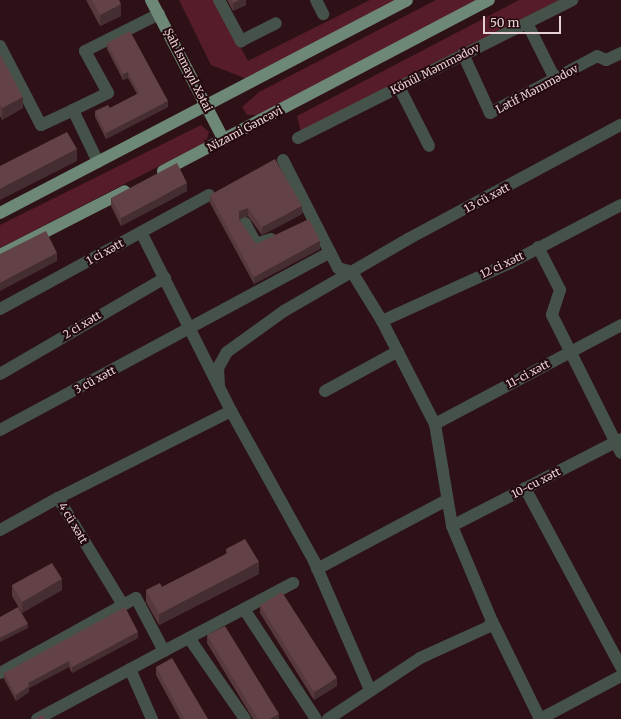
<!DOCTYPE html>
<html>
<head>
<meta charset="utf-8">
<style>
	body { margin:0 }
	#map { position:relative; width:621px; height:719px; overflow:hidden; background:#2d1117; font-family:Merriweather,serif }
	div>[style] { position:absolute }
	.green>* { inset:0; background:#561c2a }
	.minor>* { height:12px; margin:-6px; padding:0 6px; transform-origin:6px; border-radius:6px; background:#45524a }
	.major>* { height:12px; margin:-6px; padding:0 6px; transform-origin:6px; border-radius:6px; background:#6e8878 }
	.wall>* { inset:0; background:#55393d }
	.shaded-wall>* { inset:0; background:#452e32 }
	.building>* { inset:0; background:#634247 }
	span { translate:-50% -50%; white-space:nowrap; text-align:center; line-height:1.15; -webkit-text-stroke:4px #23080e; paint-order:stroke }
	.street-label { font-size:11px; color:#e6d2d4 }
	.scale { position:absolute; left:483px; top:16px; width:78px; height:18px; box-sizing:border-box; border:2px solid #e6d2d4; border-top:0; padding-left:5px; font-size:12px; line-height:14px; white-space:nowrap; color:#e6d2d4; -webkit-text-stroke:3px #23080e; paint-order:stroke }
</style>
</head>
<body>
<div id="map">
	<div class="green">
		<i style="clip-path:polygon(179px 0,215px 0,248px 61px,370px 0,396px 0,247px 79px,211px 65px)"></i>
		<i style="clip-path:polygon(436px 0,480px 0,259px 115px,247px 115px,242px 107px,259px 92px)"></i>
		<i style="clip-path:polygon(519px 0,560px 0,301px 132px,297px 116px)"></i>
		<i style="clip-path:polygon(201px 125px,209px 132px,206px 142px,0 248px,0 225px)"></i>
	</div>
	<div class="minor">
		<i style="left:219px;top:0;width:47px;rotate:61.8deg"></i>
		<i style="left:241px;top:41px;width:39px;rotate:-27deg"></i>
		<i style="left:316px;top:0;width:16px;rotate:63deg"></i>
		<i style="left:527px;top:23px;width:63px;rotate:63.4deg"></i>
		<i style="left:0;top:46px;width:89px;rotate:62.6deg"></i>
		<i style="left:41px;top:125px;width:35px;rotate:-25deg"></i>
		<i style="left:463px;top:54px;width:65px;rotate:65.4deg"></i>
		<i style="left:490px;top:113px;width:121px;rotate:-28deg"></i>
		<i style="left:597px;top:56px;width:10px;rotate:24deg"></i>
		<i style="left:606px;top:60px;width:17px;rotate:-25deg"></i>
		<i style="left:399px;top:87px;width:66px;rotate:63deg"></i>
		<i style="left:298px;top:138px;width:307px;rotate:-26.7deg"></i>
		<i style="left:283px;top:160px;width:121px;rotate:63deg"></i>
		<i style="left:338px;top:268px;width:15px;rotate:16deg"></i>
		<i style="left:352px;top:272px;width:57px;rotate:58.5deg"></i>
		<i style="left:382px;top:321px;width:116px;rotate:62.8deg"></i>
		<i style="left:435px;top:424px;width:103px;rotate:80.5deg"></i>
		<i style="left:452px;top:526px;width:103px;rotate:67.2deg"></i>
		<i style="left:492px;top:621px;width:109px;rotate:63.9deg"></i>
		<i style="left:540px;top:719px;width:92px;rotate:-28deg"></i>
		<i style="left:98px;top:162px;width:58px;rotate:-115.7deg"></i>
		<i style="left:73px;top:110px;width:39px;rotate:-26deg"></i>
		<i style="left:108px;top:93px;width:48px;rotate:-118.7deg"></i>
		<i style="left:85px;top:51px;width:83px;rotate:-26.6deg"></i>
		<i style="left:245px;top:223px;width:24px;rotate:62deg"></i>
		<i style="left:256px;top:244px;width:16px;rotate:-18deg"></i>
		<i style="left:141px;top:232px;width:200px;rotate:63.3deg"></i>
		<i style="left:538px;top:247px;width:48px;rotate:62.9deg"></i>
		<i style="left:560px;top:290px;width:26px;rotate:108deg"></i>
		<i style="left:552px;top:315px;width:154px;rotate:63.4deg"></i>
		<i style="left:0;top:309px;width:238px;rotate:-28.6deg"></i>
		<i style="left:382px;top:321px;width:141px;rotate:-24.4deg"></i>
		<i style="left:510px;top:263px;width:125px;rotate:-27.6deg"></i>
		<i style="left:0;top:374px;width:191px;rotate:-30.2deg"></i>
		<i style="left:219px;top:386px;width:18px;rotate:-93deg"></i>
		<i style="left:218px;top:368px;width:18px;rotate:-61deg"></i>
		<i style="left:227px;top:352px;width:70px;rotate:-35.7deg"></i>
		<i style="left:284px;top:311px;width:143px;rotate:-30.1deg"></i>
		<i style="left:408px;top:239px;width:242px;rotate:-28.2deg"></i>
		<i style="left:325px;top:391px;width:83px;rotate:-28.7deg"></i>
		<i style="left:435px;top:424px;width:211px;rotate:-28deg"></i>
		<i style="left:0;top:430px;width:375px;rotate:-28.3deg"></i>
		<i style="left:525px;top:488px;width:203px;rotate:61.8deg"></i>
		<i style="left:58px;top:498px;width:194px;rotate:-26.7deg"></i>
		<i style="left:231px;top:411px;width:171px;rotate:61deg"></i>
		<i style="left:314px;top:561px;width:141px;rotate:66.5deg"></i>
		<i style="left:452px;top:526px;width:190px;rotate:-27.2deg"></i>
		<i style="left:0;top:530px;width:66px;rotate:-28.9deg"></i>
		<i style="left:58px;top:498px;width:125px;rotate:58.7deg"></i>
		<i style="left:317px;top:569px;width:147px;rotate:-28deg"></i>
		<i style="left:244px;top:609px;width:131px;rotate:56.8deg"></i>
		<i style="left:189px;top:638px;width:98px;rotate:55.3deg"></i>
		<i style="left:164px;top:651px;width:146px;rotate:-27.8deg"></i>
		<i style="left:130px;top:669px;width:55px;rotate:66.3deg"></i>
		<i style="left:0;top:673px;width:155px;rotate:-28.9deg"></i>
		<i style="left:136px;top:598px;width:60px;rotate:62.2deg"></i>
		<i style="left:164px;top:651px;width:144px;rotate:151.8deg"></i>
		<i style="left:328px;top:719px;width:110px;rotate:-33.5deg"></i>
		<i style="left:420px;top:658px;width:75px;rotate:-24.5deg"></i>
		<i style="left:488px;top:627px;width:7px;rotate:-56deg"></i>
	</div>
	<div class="major">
		<i style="left:151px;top:0;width:158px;rotate:62.5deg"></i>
		<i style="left:163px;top:171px;width:368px;rotate:-27.7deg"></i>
		<i style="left:0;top:213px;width:459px;rotate:-27.6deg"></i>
		<i style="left:0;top:255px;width:140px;rotate:-27.1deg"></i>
	</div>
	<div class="wall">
		<i style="clip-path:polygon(86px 0,119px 0,121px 16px,100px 26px)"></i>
		<i style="clip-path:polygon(227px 0,246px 0,246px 5px,233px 11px)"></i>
		<i style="clip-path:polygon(107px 43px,168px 107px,106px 139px,95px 117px,95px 111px,110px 108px,137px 94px,128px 78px,123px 80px,107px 49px)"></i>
		<i style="clip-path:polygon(0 54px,23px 108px,2px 120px,0 116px)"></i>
		<i style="clip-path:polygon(187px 191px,121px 226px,111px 206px,111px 198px)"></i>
		<i style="clip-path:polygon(210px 195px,302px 214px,262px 235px,248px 216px,239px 219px,256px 244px,320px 249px,254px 284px,210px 203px)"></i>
		<i style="clip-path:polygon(226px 549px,259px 574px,159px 625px,146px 602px,146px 590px,162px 587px,226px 554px)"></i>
		<i style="clip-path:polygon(12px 585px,62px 590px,22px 613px,12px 596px)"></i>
		<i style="clip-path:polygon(260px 605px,337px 686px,314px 700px,260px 613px)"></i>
		<i style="clip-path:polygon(207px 635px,279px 719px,253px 719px,207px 643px)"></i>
		<i style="clip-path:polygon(138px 638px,72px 673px,69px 667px,29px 688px,29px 692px,16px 701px,4px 679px,4px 673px)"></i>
		<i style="clip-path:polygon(156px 667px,208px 719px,180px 719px,156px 675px)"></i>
	</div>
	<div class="shaded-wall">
		<i style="clip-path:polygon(239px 0,246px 0,246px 5px,233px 11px,233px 3px)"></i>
		<i style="clip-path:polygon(121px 4px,121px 16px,100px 26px,100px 15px)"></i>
		<i style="clip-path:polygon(128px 72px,128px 78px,123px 80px,123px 74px)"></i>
		<i style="clip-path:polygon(23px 97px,23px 108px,2px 120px,2px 108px)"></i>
		<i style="clip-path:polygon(168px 101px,168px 107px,106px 139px,106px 133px)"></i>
		<i style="clip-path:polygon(77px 149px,77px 161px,0 200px,0 189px)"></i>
		<i style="clip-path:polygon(187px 183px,187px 191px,121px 226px,121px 218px)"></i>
		<i style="clip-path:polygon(302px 206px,302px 214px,262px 235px,262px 227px)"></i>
		<i style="clip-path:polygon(248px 208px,248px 216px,239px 219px,239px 211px)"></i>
		<i style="clip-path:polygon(320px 241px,320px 249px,254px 284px,254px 277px)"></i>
		<i style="clip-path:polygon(57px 253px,57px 261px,0 291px,0 283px)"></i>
		<i style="clip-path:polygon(259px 562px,259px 574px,159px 625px,159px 614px)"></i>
		<i style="clip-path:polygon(62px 579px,62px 590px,22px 613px,22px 602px)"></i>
		<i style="clip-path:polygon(28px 624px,28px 628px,0 642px,0 638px)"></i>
		<i style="clip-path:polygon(138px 632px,138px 638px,72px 673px,72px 667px)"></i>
		<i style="clip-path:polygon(69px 661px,69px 667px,29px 688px,29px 692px,16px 701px,16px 695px,28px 683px)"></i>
		<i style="clip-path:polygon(337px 678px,337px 686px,314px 700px,314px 692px)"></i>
		<i style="clip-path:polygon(279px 714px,279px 719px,269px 719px)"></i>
	</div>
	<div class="building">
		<i style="clip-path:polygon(92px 0,119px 0,121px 4px,100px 15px)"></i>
		<i style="clip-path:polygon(232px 0,239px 0,233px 3px)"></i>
		<i style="clip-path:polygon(130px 31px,168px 101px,106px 133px,95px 111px,108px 105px,110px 108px,139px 93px,128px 72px,123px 74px,107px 43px)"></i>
		<i style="clip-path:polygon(0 54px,23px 97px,2px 108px,0 104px)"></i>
		<i style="clip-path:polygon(67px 132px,77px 149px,0 189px,0 166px)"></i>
		<i style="clip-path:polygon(275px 159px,302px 206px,262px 227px,248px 208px,239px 211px,239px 219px,256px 244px,309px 219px,320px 241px,254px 277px,210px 195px)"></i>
		<i style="clip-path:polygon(177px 163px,187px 183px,121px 218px,111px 198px)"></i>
		<i style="clip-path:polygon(46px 231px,57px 253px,0 283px,0 254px)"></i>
		<i style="clip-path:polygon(245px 539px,259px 562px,159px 614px,146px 590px,160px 583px,162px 587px,228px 553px,226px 549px)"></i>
		<i style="clip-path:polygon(52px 563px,62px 579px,22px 602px,12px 585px)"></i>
		<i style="clip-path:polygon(282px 592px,337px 678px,314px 692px,260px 605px)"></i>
		<i style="clip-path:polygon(18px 607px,28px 624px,0 638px,0 617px)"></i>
		<i style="clip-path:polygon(125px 607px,138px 632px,72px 667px,69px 661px,28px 683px,29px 686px,16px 695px,4px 673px)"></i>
		<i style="clip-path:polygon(225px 626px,279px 714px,269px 719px,258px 719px,207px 635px)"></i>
		<i style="clip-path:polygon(172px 658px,208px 719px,184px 719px,156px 667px)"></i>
		<i style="clip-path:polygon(43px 715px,45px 719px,34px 719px)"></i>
	</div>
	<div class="street-label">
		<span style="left:435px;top:69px;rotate:-27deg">Könül Məmmədov</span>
		<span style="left:188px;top:70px;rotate:63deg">Şah İsmayıl Xətai</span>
		<span style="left:537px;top:89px;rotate:-28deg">Lətif Məmmədov</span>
		<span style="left:245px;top:129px;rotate:-28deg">Nizami Gəncəvi</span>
		<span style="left:487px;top:198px;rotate:-28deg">13 cü xətt</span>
		<span style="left:105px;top:252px;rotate:-29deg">1 ci xətt</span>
		<span style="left:502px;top:265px;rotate:-25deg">12 ci xətt</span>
		<span style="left:82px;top:325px;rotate:-31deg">2 ci xətt</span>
		<span style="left:528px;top:374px;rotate:-28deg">11-ci xətt</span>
		<span style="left:95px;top:380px;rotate:-28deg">3 cü xətt</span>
		<span style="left:536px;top:483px;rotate:-27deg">10-cu xətt</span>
		<span style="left:73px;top:523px;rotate:59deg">4 cü xətt</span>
	</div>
	<div class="scale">50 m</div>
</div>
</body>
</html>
